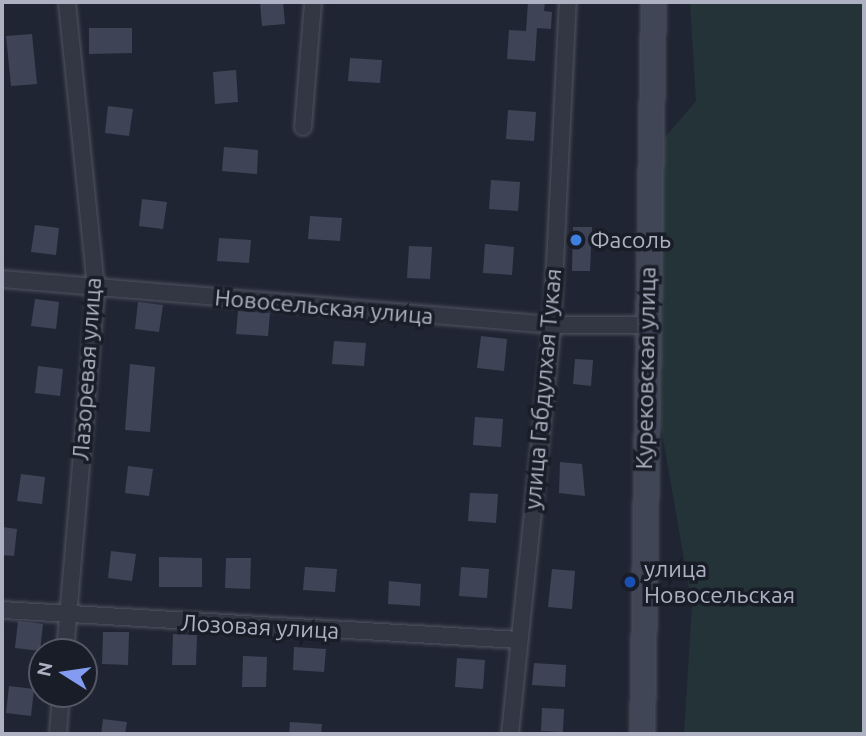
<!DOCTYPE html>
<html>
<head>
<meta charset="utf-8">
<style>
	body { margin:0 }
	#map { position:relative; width:866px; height:736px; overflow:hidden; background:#202533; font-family:Ubuntu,sans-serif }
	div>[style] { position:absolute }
	.green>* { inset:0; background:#243337 }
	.building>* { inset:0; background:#3e4456 }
	.roads { filter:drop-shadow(0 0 2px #505462) drop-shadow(0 0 2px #505462) }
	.street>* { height:16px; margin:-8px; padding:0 8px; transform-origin:8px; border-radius:8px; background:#333744 }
	.secondary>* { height:23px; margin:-11.5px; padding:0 11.5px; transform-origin:11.5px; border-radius:11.5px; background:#414657 }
	.dots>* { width:19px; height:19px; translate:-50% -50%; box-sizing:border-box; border:4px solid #191d28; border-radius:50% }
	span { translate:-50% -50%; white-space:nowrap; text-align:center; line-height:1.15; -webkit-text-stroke:7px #191d28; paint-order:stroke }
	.poi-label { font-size:23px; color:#adb1c1 }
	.left { translate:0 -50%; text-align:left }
	.street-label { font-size:23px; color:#adb1c1 }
	.frame { position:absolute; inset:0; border:4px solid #adb1c1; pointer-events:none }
	.north { position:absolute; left:28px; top:638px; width:70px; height:70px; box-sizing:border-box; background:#191d28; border:2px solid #545865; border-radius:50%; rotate:282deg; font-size:19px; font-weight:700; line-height:28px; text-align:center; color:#adb1c1 }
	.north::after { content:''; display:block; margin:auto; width:24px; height:32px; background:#839bf0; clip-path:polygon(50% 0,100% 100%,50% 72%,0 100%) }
</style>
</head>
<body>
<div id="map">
	<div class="green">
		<i style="clip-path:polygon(690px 2px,864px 2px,864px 734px,684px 734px,692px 605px,657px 404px,661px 142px,696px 101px)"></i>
	</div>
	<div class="building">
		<i style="clip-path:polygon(260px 2px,283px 2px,285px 24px,262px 26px)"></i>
		<i style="clip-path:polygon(528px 2px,545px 2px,544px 11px,552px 12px,551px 29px,537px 28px,535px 61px,507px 59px,509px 30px,526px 31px)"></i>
		<i style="clip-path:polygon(89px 28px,132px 28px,132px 53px,89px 54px)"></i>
		<i style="clip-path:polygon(32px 34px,37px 84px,11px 86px,6px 36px)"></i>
		<i style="clip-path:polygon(350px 58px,382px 60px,380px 83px,348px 81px)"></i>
		<i style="clip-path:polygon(236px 70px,238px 102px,215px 104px,213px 72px)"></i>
		<i style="clip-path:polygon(108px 106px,133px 109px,129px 136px,105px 133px)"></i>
		<i style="clip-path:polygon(508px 110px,536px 112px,534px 141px,506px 139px)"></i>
		<i style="clip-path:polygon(224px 147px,258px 150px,257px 174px,222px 171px)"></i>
		<i style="clip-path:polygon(491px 180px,520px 182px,518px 211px,489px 209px)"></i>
		<i style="clip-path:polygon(142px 199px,167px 202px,163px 229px,139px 226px)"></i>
		<i style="clip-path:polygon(310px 216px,342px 218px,340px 241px,308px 239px)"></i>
		<i style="clip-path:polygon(35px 225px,59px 228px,56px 255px,31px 252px)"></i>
		<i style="clip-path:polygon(573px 227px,592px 227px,590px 271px,572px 271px)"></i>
		<i style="clip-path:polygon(219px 238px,251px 240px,249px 263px,217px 261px)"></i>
		<i style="clip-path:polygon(485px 244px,514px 247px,512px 275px,483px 273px)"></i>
		<i style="clip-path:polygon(409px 246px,432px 247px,430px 279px,407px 278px)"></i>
		<i style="clip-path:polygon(35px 299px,59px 302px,56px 329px,31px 326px)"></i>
		<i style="clip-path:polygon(138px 302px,163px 305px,159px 332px,135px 329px)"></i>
		<i style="clip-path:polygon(238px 311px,270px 313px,268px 336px,236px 334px)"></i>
		<i style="clip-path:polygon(481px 336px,507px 339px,504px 371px,477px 368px)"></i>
		<i style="clip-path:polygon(334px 341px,366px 343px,364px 366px,332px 364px)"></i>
		<i style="clip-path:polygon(575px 359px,593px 360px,591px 386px,573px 384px)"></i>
		<i style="clip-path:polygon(130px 364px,155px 367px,150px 432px,125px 430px)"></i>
		<i style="clip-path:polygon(38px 366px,63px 369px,60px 396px,35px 393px)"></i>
		<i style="clip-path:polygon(475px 417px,503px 419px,501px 447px,473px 445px)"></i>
		<i style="clip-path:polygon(560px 462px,582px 464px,585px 496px,559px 493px)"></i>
		<i style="clip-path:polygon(128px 466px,153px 469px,149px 496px,125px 493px)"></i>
		<i style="clip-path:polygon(21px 474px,45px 477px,42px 504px,17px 501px)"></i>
		<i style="clip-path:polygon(470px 493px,498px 494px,496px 523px,468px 521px)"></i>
		<i style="clip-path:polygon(2px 527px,17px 529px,14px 556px,2px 555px)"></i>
		<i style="clip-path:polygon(111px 551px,136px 554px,132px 581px,108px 578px)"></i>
		<i style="clip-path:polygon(159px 557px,202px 558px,202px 587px,159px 587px)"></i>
		<i style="clip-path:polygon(226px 558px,251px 558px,250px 589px,225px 588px)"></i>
		<i style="clip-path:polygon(305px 567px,337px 569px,335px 592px,303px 590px)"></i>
		<i style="clip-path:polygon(461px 567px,489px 569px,487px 598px,459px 596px)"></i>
		<i style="clip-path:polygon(552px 569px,575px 571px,572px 609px,548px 607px)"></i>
		<i style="clip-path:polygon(389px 581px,421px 584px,420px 606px,388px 604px)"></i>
		<i style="clip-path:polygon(18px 621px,43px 624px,40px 651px,15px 648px)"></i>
		<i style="clip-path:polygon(103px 632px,129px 632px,128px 665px,102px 664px)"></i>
		<i style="clip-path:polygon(173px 634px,197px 635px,196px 665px,172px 665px)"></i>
		<i style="clip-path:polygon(294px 647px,326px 649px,324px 672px,293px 670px)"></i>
		<i style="clip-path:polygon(243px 656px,267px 657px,266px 687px,242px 687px)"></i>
		<i style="clip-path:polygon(457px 658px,485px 660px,483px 689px,455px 687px)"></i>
		<i style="clip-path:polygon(534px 663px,566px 665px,565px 687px,532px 685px)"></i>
		<i style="clip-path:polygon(9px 686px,34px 689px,31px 716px,6px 713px)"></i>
		<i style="clip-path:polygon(542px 708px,564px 709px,563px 732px,541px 731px)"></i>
		<i style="clip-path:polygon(103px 719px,127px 722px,125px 734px,101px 734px)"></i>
		<i style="clip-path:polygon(290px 722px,322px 724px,321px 734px,289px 734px)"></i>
	</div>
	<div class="roads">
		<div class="street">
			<i style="left:303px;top:127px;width:125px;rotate:-85.4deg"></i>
			<i style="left:2px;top:279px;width:552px;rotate:4.78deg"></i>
			<i style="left:552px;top:325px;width:94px"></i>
			<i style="left:2px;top:610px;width:518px;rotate:3.32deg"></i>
			<i style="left:65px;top:652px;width:365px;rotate:-85.1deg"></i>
			<i style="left:96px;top:288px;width:287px;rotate:-95.8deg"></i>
			<i style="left:58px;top:734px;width:40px;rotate:-85.7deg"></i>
			<i style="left:510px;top:734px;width:411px;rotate:-84.1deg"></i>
			<i style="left:552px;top:325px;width:323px;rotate:-87.2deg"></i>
		</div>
		<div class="secondary">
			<i style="left:642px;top:734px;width:732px;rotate:-89.14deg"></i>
		</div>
	</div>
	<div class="dots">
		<i style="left:576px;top:240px;background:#3f7fe0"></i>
		<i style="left:630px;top:582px;background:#1a4fb4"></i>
	</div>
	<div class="poi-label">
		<span class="left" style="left:590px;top:240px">Фасоль</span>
		<span class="left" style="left:644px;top:582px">улица<br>Новосельская</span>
	</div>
	<div class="street-label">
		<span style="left:324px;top:307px;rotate:5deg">Новосельская улица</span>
		<span style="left:646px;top:368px;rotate:-89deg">Курековская улица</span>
		<span style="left:87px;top:369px;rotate:-86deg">Лазоревая улица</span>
		<span style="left:543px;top:389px;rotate:-85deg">улица Габдулхая Тукая</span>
		<span style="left:260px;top:627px;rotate:3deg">Лозовая улица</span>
	</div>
	<div class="frame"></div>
	<div class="north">N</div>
</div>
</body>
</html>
